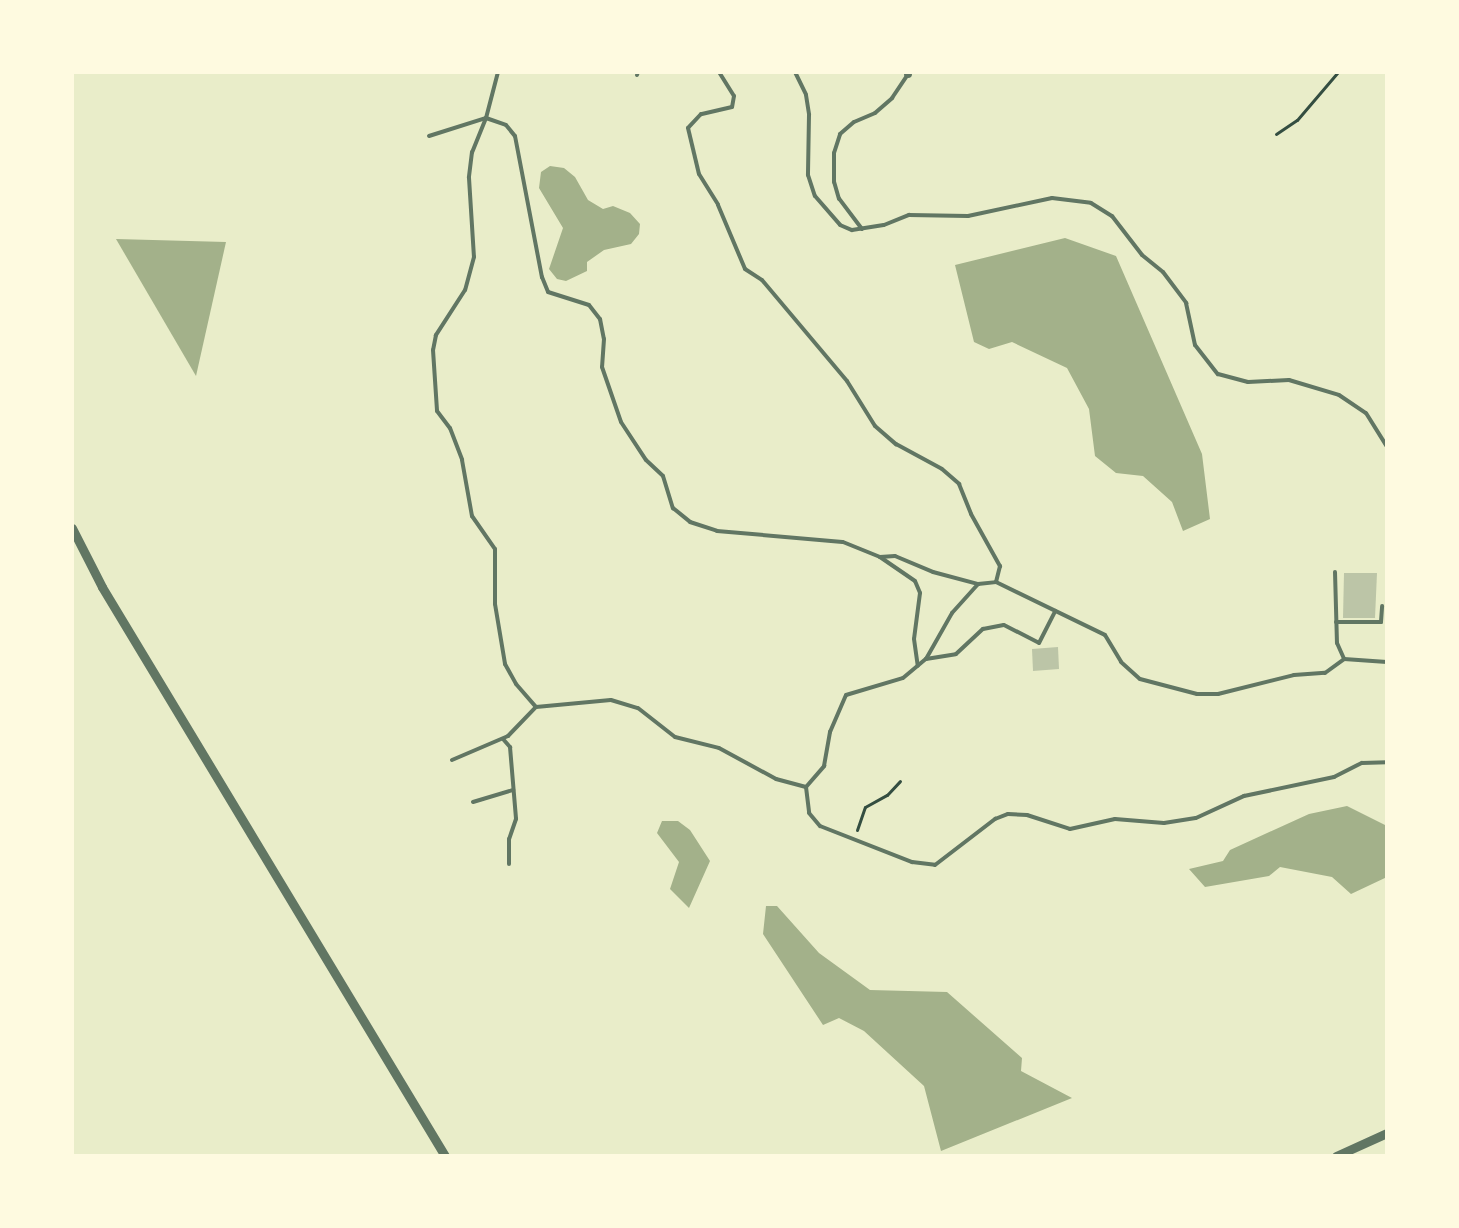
<!DOCTYPE html>
<html>
<head>
<meta charset="utf-8">
<style>
	body { margin:0 }
	#map { position:relative; width:1459px; height:1228px; overflow:hidden; background:#e9edc9; font-family:Cabin,sans-serif }
	div>[style] { position:absolute }
	.water>* { inset:0; background:#a3b18a }
	.building>* { inset:0; background:#bcc5a7 }
	.path>* { height:3px; margin:-1.5px; padding:0 1.5px; transform-origin:1.5px; border-radius:1.5px; background:#344e41 }
	.service>* { height:4px; margin:-2px; padding:0 2px; transform-origin:2px; border-radius:2px; background:#617663 }
	.minor>* { height:8px; margin:-4px; padding:0 4px; transform-origin:4px; border-radius:4px; background:#617663 }
	.tertiary>* { height:9px; margin:-4.5px; padding:0 4.5px; transform-origin:4.5px; border-radius:4.5px; background:#617663 }
	span { translate:-50% -50%; white-space:nowrap; text-align:center; line-height:1.15; -webkit-text-stroke:6px #fefae0; paint-order:stroke }
	.frame { position:absolute; inset:0; border:74px solid #fefae0; pointer-events:none }
</style>
</head>
<body>
<div id="map">
	<div class="water">
		<i style="clip-path:polygon(550px 166px,564px 168px,575px 177px,588px 200px,603px 209px,613px 206px,630px 213px,640px 224px,639px 234px,631px 244px,604px 250px,587px 262px,587px 271px,566px 281px,557px 279px,549px 269px,563px 228px,539px 188px,541px 172px)"></i>
		<i style="clip-path:polygon(1065px 238px,1116px 256px,1202px 454px,1210px 519px,1183px 531px,1172px 502px,1143px 476px,1116px 473px,1095px 456px,1089px 409px,1067px 368px,1012px 342px,989px 349px,974px 342px,955px 265px)"></i>
		<i style="clip-path:polygon(116px 239px,226px 242px,196px 376px)"></i>
		<i style="clip-path:polygon(1347px 806px,1387px 826px,1387px 877px,1351px 894px,1332px 877px,1280px 867px,1269px 876px,1205px 887px,1189px 869px,1223px 861px,1230px 850px,1309px 814px)"></i>
		<i style="clip-path:polygon(662px 821px,678px 821px,690px 830px,710px 861px,689px 908px,670px 889px,679px 862px,657px 833px)"></i>
		<i style="clip-path:polygon(766px 906px,777px 906px,819px 953px,870px 990px,947px 992px,1022px 1058px,1021px 1071px,1072px 1098px,941px 1151px,924px 1086px,864px 1031px,839px 1018px,823px 1025px,763px 934px)"></i>
	</div>
	<div class="building">
		<i style="clip-path:polygon(1344px 573px,1377px 573px,1375px 618px,1343px 618px)"></i>
		<i style="clip-path:polygon(1058px 647px,1059px 669px,1033px 671px,1032px 649px)"></i>
	</div>
	<div class="path">
		<i style="left:1276px;top:134px;width:25px;rotate:-34deg"></i>
		<i style="left:1297px;top:120px;width:63px;rotate:-49.5deg"></i>
		<i style="left:857px;top:830px;width:24px;rotate:-71deg"></i>
		<i style="left:865px;top:807px;width:25px;rotate:-29deg"></i>
		<i style="left:887px;top:795px;width:19px;rotate:-47deg"></i>
	</div>
	<div class="service">
		<i style="left:498px;top:72px;width:48px;rotate:104.6deg"></i>
		<i style="left:486px;top:118px;width:37px;rotate:112deg"></i>
		<i style="left:472px;top:152px;width:26px;rotate:97deg"></i>
		<i style="left:469px;top:178px;width:79px;rotate:86.4deg"></i>
		<i style="left:474px;top:257px;width:34px;rotate:105deg"></i>
		<i style="left:465px;top:290px;width:54px;rotate:122.8deg"></i>
		<i style="left:436px;top:335px;width:15px;rotate:101deg"></i>
		<i style="left:433px;top:350px;width:61px;rotate:86.2deg"></i>
		<i style="left:437px;top:411px;width:21px;rotate:53deg"></i>
		<i style="left:450px;top:428px;width:34px;rotate:69deg"></i>
		<i style="left:462px;top:460px;width:57px;rotate:79.9deg"></i>
		<i style="left:472px;top:516px;width:40px;rotate:55.1deg"></i>
		<i style="left:495px;top:549px;width:55px;rotate:90deg"></i>
		<i style="left:495px;top:604px;width:61px;rotate:80.5deg"></i>
		<i style="left:505px;top:664px;width:23px;rotate:61deg"></i>
		<i style="left:516px;top:684px;width:30px;rotate:49deg"></i>
		<i style="left:719px;top:72px;width:28px;rotate:58deg"></i>
		<i style="left:734px;top:96px;width:11px;rotate:100deg"></i>
		<i style="left:732px;top:107px;width:32px;rotate:167deg"></i>
		<i style="left:701px;top:114px;width:19px;rotate:133deg"></i>
		<i style="left:688px;top:128px;width:47px;rotate:76.6deg"></i>
		<i style="left:699px;top:174px;width:36px;rotate:58deg"></i>
		<i style="left:718px;top:205px;width:69px;rotate:67.1deg"></i>
		<i style="left:745px;top:269px;width:20px;rotate:33deg"></i>
		<i style="left:762px;top:280px;width:132px;rotate:49.9deg"></i>
		<i style="left:847px;top:381px;width:53px;rotate:58.1deg"></i>
		<i style="left:875px;top:426px;width:28px;rotate:41deg"></i>
		<i style="left:896px;top:444px;width:52px;rotate:28.5deg"></i>
		<i style="left:942px;top:469px;width:23px;rotate:41deg"></i>
		<i style="left:959px;top:484px;width:32px;rotate:68deg"></i>
		<i style="left:971px;top:514px;width:60px;rotate:60.9deg"></i>
		<i style="left:1000px;top:566px;width:16px;rotate:104deg"></i>
		<i style="left:795px;top:72px;width:25px;rotate:64deg"></i>
		<i style="left:806px;top:95px;width:20px;rotate:81deg"></i>
		<i style="left:809px;top:115px;width:60px;rotate:91deg"></i>
		<i style="left:808px;top:175px;width:22px;rotate:72deg"></i>
		<i style="left:815px;top:196px;width:38px;rotate:49deg"></i>
		<i style="left:840px;top:225px;width:13px;rotate:23deg"></i>
		<i style="left:852px;top:230px;width:32px;rotate:-9deg"></i>
		<i style="left:884px;top:225px;width:27px;rotate:-22deg"></i>
		<i style="left:909px;top:215px;width:59px;rotate:1deg"></i>
		<i style="left:968px;top:216px;width:86px;rotate:-12.1deg"></i>
		<i style="left:1052px;top:198px;width:39px;rotate:7deg"></i>
		<i style="left:1091px;top:203px;width:25px;rotate:32deg"></i>
		<i style="left:1112px;top:216px;width:49px;rotate:52.4deg"></i>
		<i style="left:1142px;top:255px;width:27px;rotate:39deg"></i>
		<i style="left:1163px;top:272px;width:39px;rotate:53deg"></i>
		<i style="left:1186px;top:303px;width:43px;rotate:77.9deg"></i>
		<i style="left:1195px;top:345px;width:37px;rotate:52deg"></i>
		<i style="left:1218px;top:374px;width:31px;rotate:15deg"></i>
		<i style="left:1248px;top:382px;width:41px;rotate:-2.8deg"></i>
		<i style="left:1289px;top:380px;width:52px;rotate:16.7deg"></i>
		<i style="left:1339px;top:395px;width:32px;rotate:34deg"></i>
		<i style="left:1366px;top:413px;width:39px;rotate:58deg"></i>
		<i style="left:637px;top:75px;width:3px;rotate:-72deg"></i>
		<i style="left:429px;top:136px;width:60px;rotate:-17.5deg"></i>
		<i style="left:486px;top:118px;width:21px;rotate:19deg"></i>
		<i style="left:506px;top:125px;width:14px;rotate:51deg"></i>
		<i style="left:515px;top:136px;width:144px;rotate:79.2deg"></i>
		<i style="left:542px;top:277px;width:16px;rotate:68deg"></i>
		<i style="left:548px;top:292px;width:43px;rotate:17.6deg"></i>
		<i style="left:589px;top:305px;width:18px;rotate:52deg"></i>
		<i style="left:600px;top:319px;width:20px;rotate:79deg"></i>
		<i style="left:604px;top:339px;width:28px;rotate:94deg"></i>
		<i style="left:602px;top:367px;width:58px;rotate:70.9deg"></i>
		<i style="left:621px;top:422px;width:45px;rotate:56.7deg"></i>
		<i style="left:646px;top:460px;width:23px;rotate:43deg"></i>
		<i style="left:663px;top:476px;width:34px;rotate:73deg"></i>
		<i style="left:673px;top:508px;width:22px;rotate:39deg"></i>
		<i style="left:690px;top:522px;width:28px;rotate:18deg"></i>
		<i style="left:717px;top:531px;width:126px;rotate:5deg"></i>
		<i style="left:843px;top:542px;width:40px;rotate:22deg"></i>
		<i style="left:880px;top:557px;width:15px;rotate:-4deg"></i>
		<i style="left:895px;top:556px;width:41px;rotate:22.8deg"></i>
		<i style="left:933px;top:572px;width:47px;rotate:14.9deg"></i>
		<i style="left:862px;top:229px;width:38px;rotate:-127deg"></i>
		<i style="left:839px;top:199px;width:18px;rotate:-106deg"></i>
		<i style="left:834px;top:182px;width:29px;rotate:-90deg"></i>
		<i style="left:834px;top:153px;width:20px;rotate:-72deg"></i>
		<i style="left:840px;top:134px;width:18px;rotate:-41deg"></i>
		<i style="left:854px;top:122px;width:23px;rotate:-23deg"></i>
		<i style="left:875px;top:113px;width:23px;rotate:-41deg"></i>
		<i style="left:892px;top:98px;width:29px;rotate:-56deg"></i>
		<i style="left:1387px;top:485px;width:1px;rotate:90deg"></i>
		<i style="left:880px;top:557px;width:42px;rotate:34.4deg"></i>
		<i style="left:915px;top:581px;width:13px;rotate:67deg"></i>
		<i style="left:920px;top:593px;width:46px;rotate:97.4deg"></i>
		<i style="left:914px;top:639px;width:27px;rotate:82deg"></i>
		<i style="left:1335px;top:572px;width:71px;rotate:88.4deg"></i>
		<i style="left:1337px;top:643px;width:17px;rotate:66deg"></i>
		<i style="left:1336px;top:622px;width:45px"></i>
		<i style="left:1381px;top:622px;width:16px;rotate:-86deg"></i>
		<i style="left:926px;top:659px;width:30px;rotate:-9deg"></i>
		<i style="left:956px;top:654px;width:37px;rotate:-43deg"></i>
		<i style="left:983px;top:629px;width:21px;rotate:-11deg"></i>
		<i style="left:1004px;top:625px;width:39px;rotate:27deg"></i>
		<i style="left:1039px;top:643px;width:36px;rotate:-63deg"></i>
		<i style="left:503px;top:739px;width:11px;rotate:49deg"></i>
		<i style="left:510px;top:747px;width:72px;rotate:85.2deg"></i>
		<i style="left:516px;top:819px;width:21px;rotate:109deg"></i>
		<i style="left:509px;top:839px;width:25px;rotate:90deg"></i>
		<i style="left:452px;top:760px;width:61px;rotate:-23.2deg"></i>
		<i style="left:508px;top:736px;width:40px;rotate:-46deg"></i>
		<i style="left:536px;top:707px;width:75px;rotate:-5.3deg"></i>
		<i style="left:611px;top:700px;width:28px;rotate:17deg"></i>
		<i style="left:638px;top:708px;width:47px;rotate:38.1deg"></i>
		<i style="left:675px;top:737px;width:45px;rotate:14deg"></i>
		<i style="left:719px;top:748px;width:65px;rotate:28.5deg"></i>
		<i style="left:776px;top:779px;width:31px;rotate:15deg"></i>
		<i style="left:806px;top:787px;width:28px;rotate:-49deg"></i>
		<i style="left:824px;top:766px;width:35px;rotate:-80deg"></i>
		<i style="left:830px;top:732px;width:40px;rotate:-66.6deg"></i>
		<i style="left:846px;top:695px;width:59px;rotate:-16.6deg"></i>
		<i style="left:903px;top:678px;width:30px;rotate:-40deg"></i>
		<i style="left:926px;top:659px;width:53px;rotate:-60.5deg"></i>
		<i style="left:952px;top:613px;width:39px;rotate:-48deg"></i>
		<i style="left:978px;top:584px;width:18px;rotate:-6deg"></i>
		<i style="left:996px;top:582px;width:121px;rotate:25.9deg"></i>
		<i style="left:1105px;top:635px;width:31px;rotate:59deg"></i>
		<i style="left:1121px;top:662px;width:25px;rotate:42deg"></i>
		<i style="left:1140px;top:679px;width:59px;rotate:14.7deg"></i>
		<i style="left:1197px;top:694px;width:21px"></i>
		<i style="left:1218px;top:694px;width:78px;rotate:-14deg"></i>
		<i style="left:1294px;top:675px;width:31px;rotate:-4deg"></i>
		<i style="left:1325px;top:673px;width:24px;rotate:-36deg"></i>
		<i style="left:1344px;top:659px;width:43px;rotate:4deg"></i>
		<i style="left:806px;top:787px;width:26px;rotate:83deg"></i>
		<i style="left:809px;top:813px;width:17px;rotate:50deg"></i>
		<i style="left:820px;top:826px;width:99px;rotate:21.4deg"></i>
		<i style="left:912px;top:862px;width:23px;rotate:7deg"></i>
		<i style="left:935px;top:865px;width:76px;rotate:-37.5deg"></i>
		<i style="left:995px;top:819px;width:14px;rotate:-21deg"></i>
		<i style="left:1008px;top:814px;width:19px;rotate:3deg"></i>
		<i style="left:1027px;top:815px;width:45px;rotate:18deg"></i>
		<i style="left:1070px;top:829px;width:46px;rotate:-12.5deg"></i>
		<i style="left:1115px;top:819px;width:49px;rotate:4.7deg"></i>
		<i style="left:1164px;top:823px;width:32px;rotate:-9deg"></i>
		<i style="left:1196px;top:818px;width:53px;rotate:-24.6deg"></i>
		<i style="left:1244px;top:796px;width:92px;rotate:-11.9deg"></i>
		<i style="left:1334px;top:777px;width:31px;rotate:-27deg"></i>
		<i style="left:1362px;top:763px;width:25px;rotate:-2deg"></i>
		<i style="left:473px;top:802px;width:42px;rotate:-16.7deg"></i>
	</div>
	<div class="minor">
		<i style="left:908px;top:74px;width:2px;rotate:-90deg"></i>
	</div>
	<div class="tertiary">
		<i style="left:72px;top:528px;width:66px;rotate:63deg"></i>
		<i style="left:102px;top:587px;width:664px;rotate:58.92deg"></i>
		<i style="left:1336px;top:1156px;width:56px;rotate:-24.3deg"></i>
	</div>
	<div class="frame"></div>
</div>
</body>
</html>
